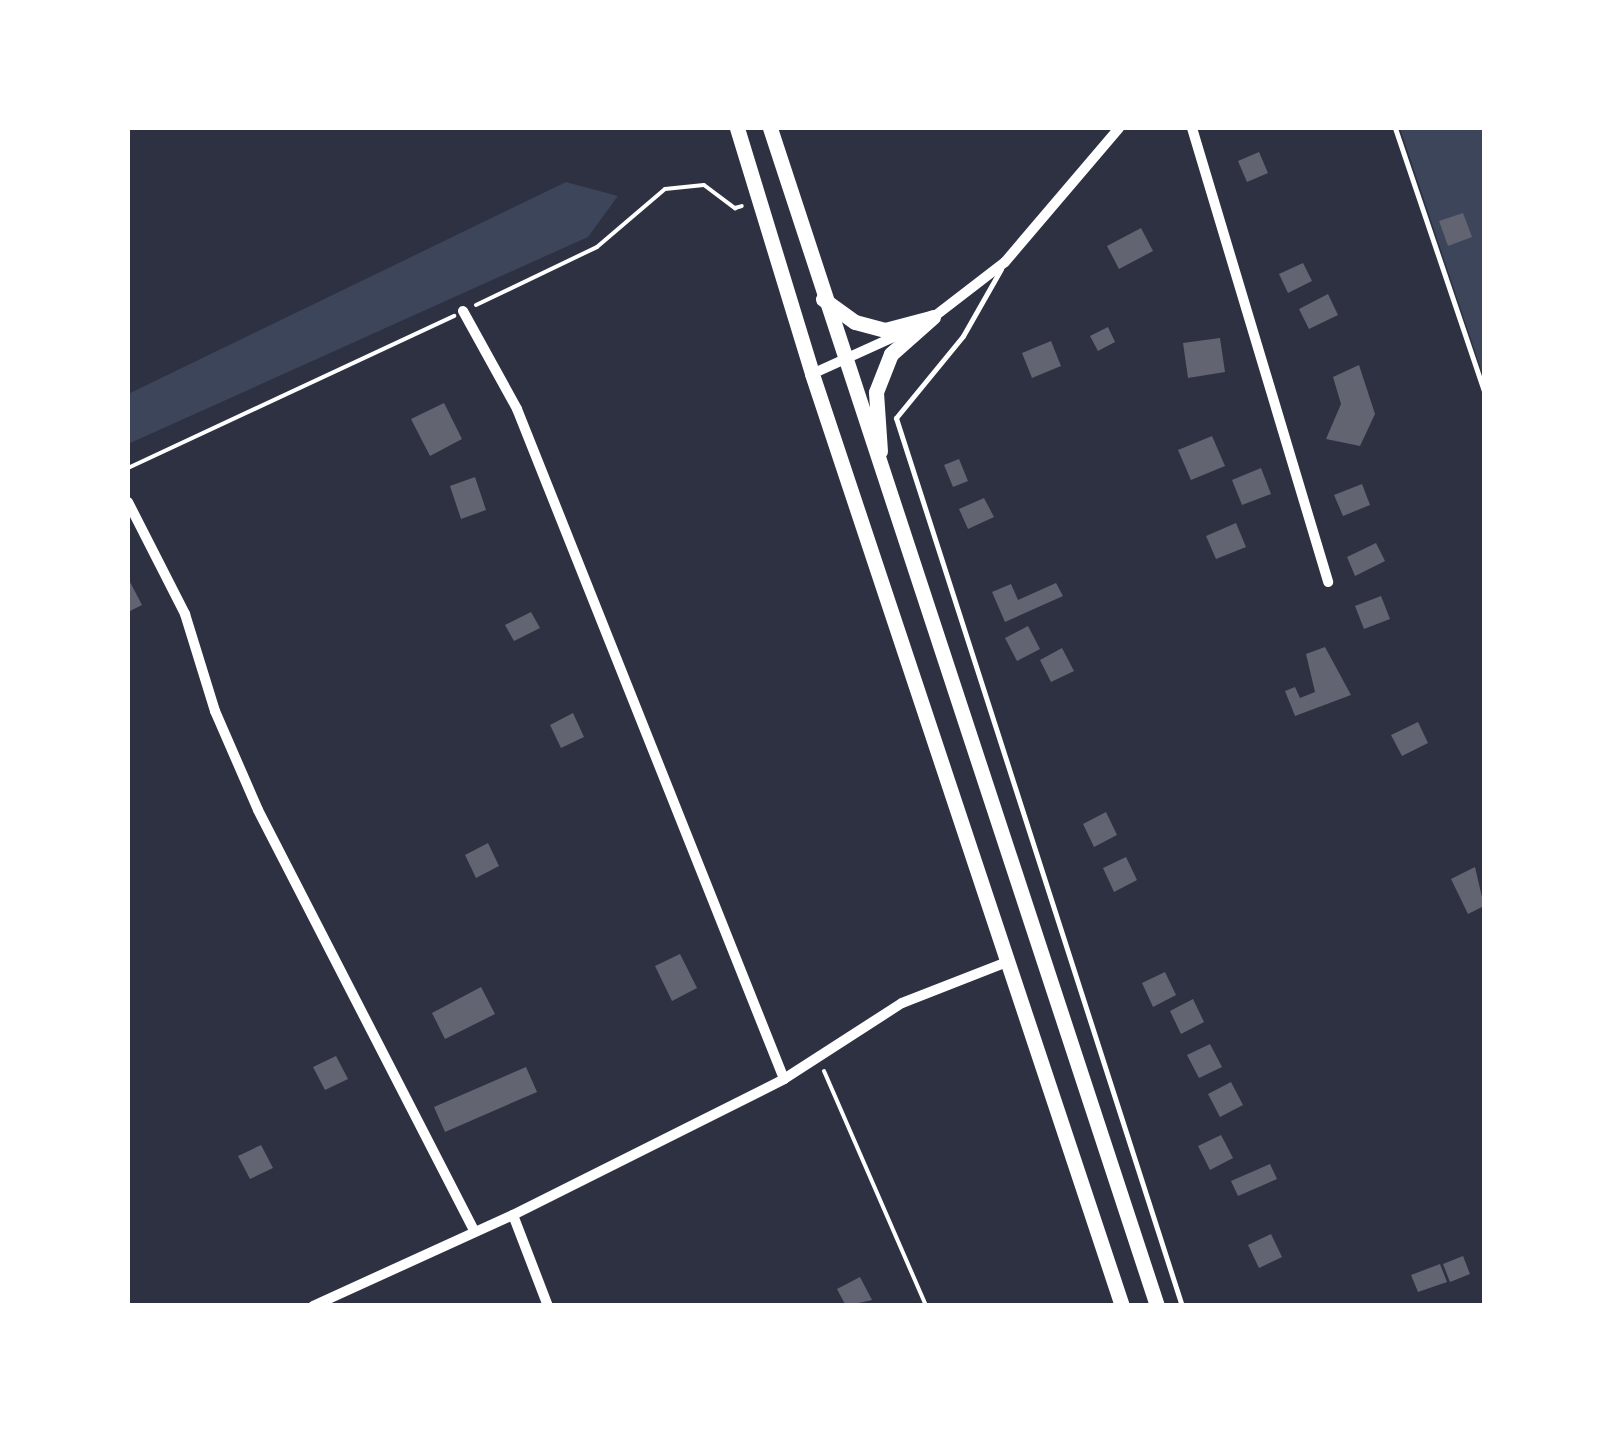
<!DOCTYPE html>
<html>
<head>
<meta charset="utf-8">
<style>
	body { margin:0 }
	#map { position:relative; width:1612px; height:1433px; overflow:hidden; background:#2d3142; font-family:Commissioner,sans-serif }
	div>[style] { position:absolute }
	.green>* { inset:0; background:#3c4559 }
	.building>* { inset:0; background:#626471 }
	.path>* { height:4px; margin:-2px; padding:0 2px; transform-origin:2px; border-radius:2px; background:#fff }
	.service>* { height:5px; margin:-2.5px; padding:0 2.5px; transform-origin:2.5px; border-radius:2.5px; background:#fff }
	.minor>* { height:10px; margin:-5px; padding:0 5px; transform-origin:5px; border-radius:5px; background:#fff }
	.primary>* { height:15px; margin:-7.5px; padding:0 7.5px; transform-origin:7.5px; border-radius:7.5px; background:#fff }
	span { translate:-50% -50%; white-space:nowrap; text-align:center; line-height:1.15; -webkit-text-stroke:10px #fff; paint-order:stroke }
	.frame { position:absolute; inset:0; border:130px solid #fff; pointer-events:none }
</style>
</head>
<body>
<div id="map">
	<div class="green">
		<i style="clip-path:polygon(1400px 128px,1484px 128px,1484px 378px,1406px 146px)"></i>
		<i style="clip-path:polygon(566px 182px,618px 196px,588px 237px,128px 444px,128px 394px)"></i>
	</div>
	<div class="building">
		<i style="clip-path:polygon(1259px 152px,1268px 173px,1247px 182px,1238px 161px)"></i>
		<i style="clip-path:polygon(1463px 213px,1472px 237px,1448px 246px,1439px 221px)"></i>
		<i style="clip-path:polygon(1141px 228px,1153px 251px,1119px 269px,1107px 246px)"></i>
		<i style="clip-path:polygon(1303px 263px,1312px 281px,1288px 293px,1279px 274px)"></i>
		<i style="clip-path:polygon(1328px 294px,1338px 315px,1309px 329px,1299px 309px)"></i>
		<i style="clip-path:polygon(1108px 327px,1115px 342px,1098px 351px,1090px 336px)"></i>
		<i style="clip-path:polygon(1220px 338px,1225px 372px,1188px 378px,1183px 343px)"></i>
		<i style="clip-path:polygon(1051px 341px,1061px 366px,1032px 378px,1022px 353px)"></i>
		<i style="clip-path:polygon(1359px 365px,1375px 414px,1360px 446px,1326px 439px,1341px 404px,1333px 377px)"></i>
		<i style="clip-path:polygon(444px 403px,462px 439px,430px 456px,411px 419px)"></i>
		<i style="clip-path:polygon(1212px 436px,1225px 466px,1191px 480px,1178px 450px)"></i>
		<i style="clip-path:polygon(959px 459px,968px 481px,953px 487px,944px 465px)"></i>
		<i style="clip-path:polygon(1261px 468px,1271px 494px,1242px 505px,1232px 480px)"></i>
		<i style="clip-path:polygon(475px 477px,486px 510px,461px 519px,450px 486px)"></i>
		<i style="clip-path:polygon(1362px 484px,1370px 505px,1343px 516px,1334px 495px)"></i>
		<i style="clip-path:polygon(984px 498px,994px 517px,968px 529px,959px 509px)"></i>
		<i style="clip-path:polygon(1236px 523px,1246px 547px,1216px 559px,1206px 536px)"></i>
		<i style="clip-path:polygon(1376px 543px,1385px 561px,1355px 576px,1347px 557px)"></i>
		<i style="clip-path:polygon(130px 582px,142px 605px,128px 612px,128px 583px)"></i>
		<i style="clip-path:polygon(1056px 583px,1063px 596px,1005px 622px,992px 592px,1011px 584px,1018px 600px)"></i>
		<i style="clip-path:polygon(1381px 596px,1390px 619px,1364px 629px,1355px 606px)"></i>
		<i style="clip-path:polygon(531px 612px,540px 628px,514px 641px,505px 625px)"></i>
		<i style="clip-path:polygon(1028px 626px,1040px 649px,1017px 661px,1005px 638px)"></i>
		<i style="clip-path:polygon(1325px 647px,1351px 695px,1295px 716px,1285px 691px,1295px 687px,1300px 698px,1315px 692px,1306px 654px)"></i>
		<i style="clip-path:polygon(1062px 648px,1074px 671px,1051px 682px,1040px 660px)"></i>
		<i style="clip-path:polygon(573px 713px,584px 737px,561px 748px,550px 725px)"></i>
		<i style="clip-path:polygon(1418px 722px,1428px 743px,1402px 756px,1391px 735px)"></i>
		<i style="clip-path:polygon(1106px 812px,1117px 835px,1094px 847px,1083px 824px)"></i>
		<i style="clip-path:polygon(488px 843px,499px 866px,476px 878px,465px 855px)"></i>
		<i style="clip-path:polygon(1126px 857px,1137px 880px,1114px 892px,1103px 868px)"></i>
		<i style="clip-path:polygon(1475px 867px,1484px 906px,1468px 914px,1451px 879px)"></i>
		<i style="clip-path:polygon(680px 954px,697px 988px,672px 1001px,655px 966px)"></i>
		<i style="clip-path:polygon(1165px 972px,1176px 995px,1153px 1007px,1142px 983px)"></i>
		<i style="clip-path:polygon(481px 987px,495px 1014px,445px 1039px,432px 1013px)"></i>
		<i style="clip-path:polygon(1193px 999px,1204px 1022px,1181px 1034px,1170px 1011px)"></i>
		<i style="clip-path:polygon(1210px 1044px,1222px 1067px,1199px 1078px,1187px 1055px)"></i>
		<i style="clip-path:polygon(336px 1056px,348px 1079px,325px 1090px,313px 1067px)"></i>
		<i style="clip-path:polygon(526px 1067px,537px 1092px,445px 1132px,434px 1107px)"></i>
		<i style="clip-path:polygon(1231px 1082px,1243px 1105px,1220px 1117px,1208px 1094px)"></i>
		<i style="clip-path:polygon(1221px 1135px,1233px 1158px,1210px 1170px,1198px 1146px)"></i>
		<i style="clip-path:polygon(261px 1145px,273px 1168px,250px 1179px,238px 1156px)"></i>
		<i style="clip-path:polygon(1270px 1164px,1277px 1179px,1238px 1196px,1231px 1181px)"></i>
		<i style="clip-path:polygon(1271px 1234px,1282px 1257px,1259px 1268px,1248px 1245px)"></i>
		<i style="clip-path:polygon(1463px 1256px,1470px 1274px,1450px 1282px,1443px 1264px)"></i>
		<i style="clip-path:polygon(1440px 1264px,1447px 1282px,1418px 1292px,1411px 1275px)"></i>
		<i style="clip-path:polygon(860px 1277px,872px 1300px,846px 1306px,837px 1289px)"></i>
	</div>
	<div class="path">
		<i style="left:476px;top:305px;width:134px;rotate:-25.6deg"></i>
		<i style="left:597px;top:247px;width:89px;rotate:-40.5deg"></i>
		<i style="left:665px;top:189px;width:39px;rotate:-6deg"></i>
		<i style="left:704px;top:185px;width:39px;rotate:37deg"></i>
		<i style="left:735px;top:208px;width:7px;rotate:-16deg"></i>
		<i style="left:128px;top:468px;width:360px;rotate:-25deg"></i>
		<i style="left:824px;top:1071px;width:256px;rotate:66.5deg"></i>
	</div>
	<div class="service">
		<i style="left:1395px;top:128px;width:278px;rotate:71.3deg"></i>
		<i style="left:1001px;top:269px;width:77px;rotate:119.6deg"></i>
		<i style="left:963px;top:336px;width:106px;rotate:129.3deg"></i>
		<i style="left:896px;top:418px;width:933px;rotate:72.15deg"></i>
	</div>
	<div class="minor">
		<i style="left:1192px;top:128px;width:474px;rotate:73.3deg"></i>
		<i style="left:463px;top:311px;width:112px;rotate:61.1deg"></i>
		<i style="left:517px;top:409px;width:721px;rotate:68.27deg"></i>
		<i style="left:931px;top:319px;width:93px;rotate:-37.6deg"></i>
		<i style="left:1005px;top:262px;width:176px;rotate:-49.6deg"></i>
		<i style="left:812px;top:374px;width:109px;rotate:-24.4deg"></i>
		<i style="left:128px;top:502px;width:126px;rotate:63deg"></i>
		<i style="left:185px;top:614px;width:102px;rotate:72.8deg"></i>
		<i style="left:215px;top:711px;width:108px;rotate:66.5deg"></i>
		<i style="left:258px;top:810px;width:473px;rotate:62.8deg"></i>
		<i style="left:513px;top:1215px;width:97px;rotate:69deg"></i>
		<i style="left:313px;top:1306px;width:220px;rotate:-24.5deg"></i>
		<i style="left:513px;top:1215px;width:303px;rotate:-26.6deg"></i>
		<i style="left:784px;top:1079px;width:140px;rotate:-32.8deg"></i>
		<i style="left:902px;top:1003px;width:113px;rotate:-21.3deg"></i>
	</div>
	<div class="primary">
		<i style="left:737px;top:128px;width:257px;rotate:73deg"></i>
		<i style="left:812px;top:374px;width:982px;rotate:71.6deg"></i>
		<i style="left:770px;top:128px;width:1240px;rotate:71.81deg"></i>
		<i style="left:823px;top:299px;width:39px;rotate:36deg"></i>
		<i style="left:855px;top:322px;width:31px;rotate:15deg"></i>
		<i style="left:885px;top:330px;width:47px;rotate:-14.9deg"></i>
		<i style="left:880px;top:451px;width:59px;rotate:-93.9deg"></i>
		<i style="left:876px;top:392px;width:41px;rotate:-68.5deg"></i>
		<i style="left:891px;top:354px;width:56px;rotate:-41.4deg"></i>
	</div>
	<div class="frame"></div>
</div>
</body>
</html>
